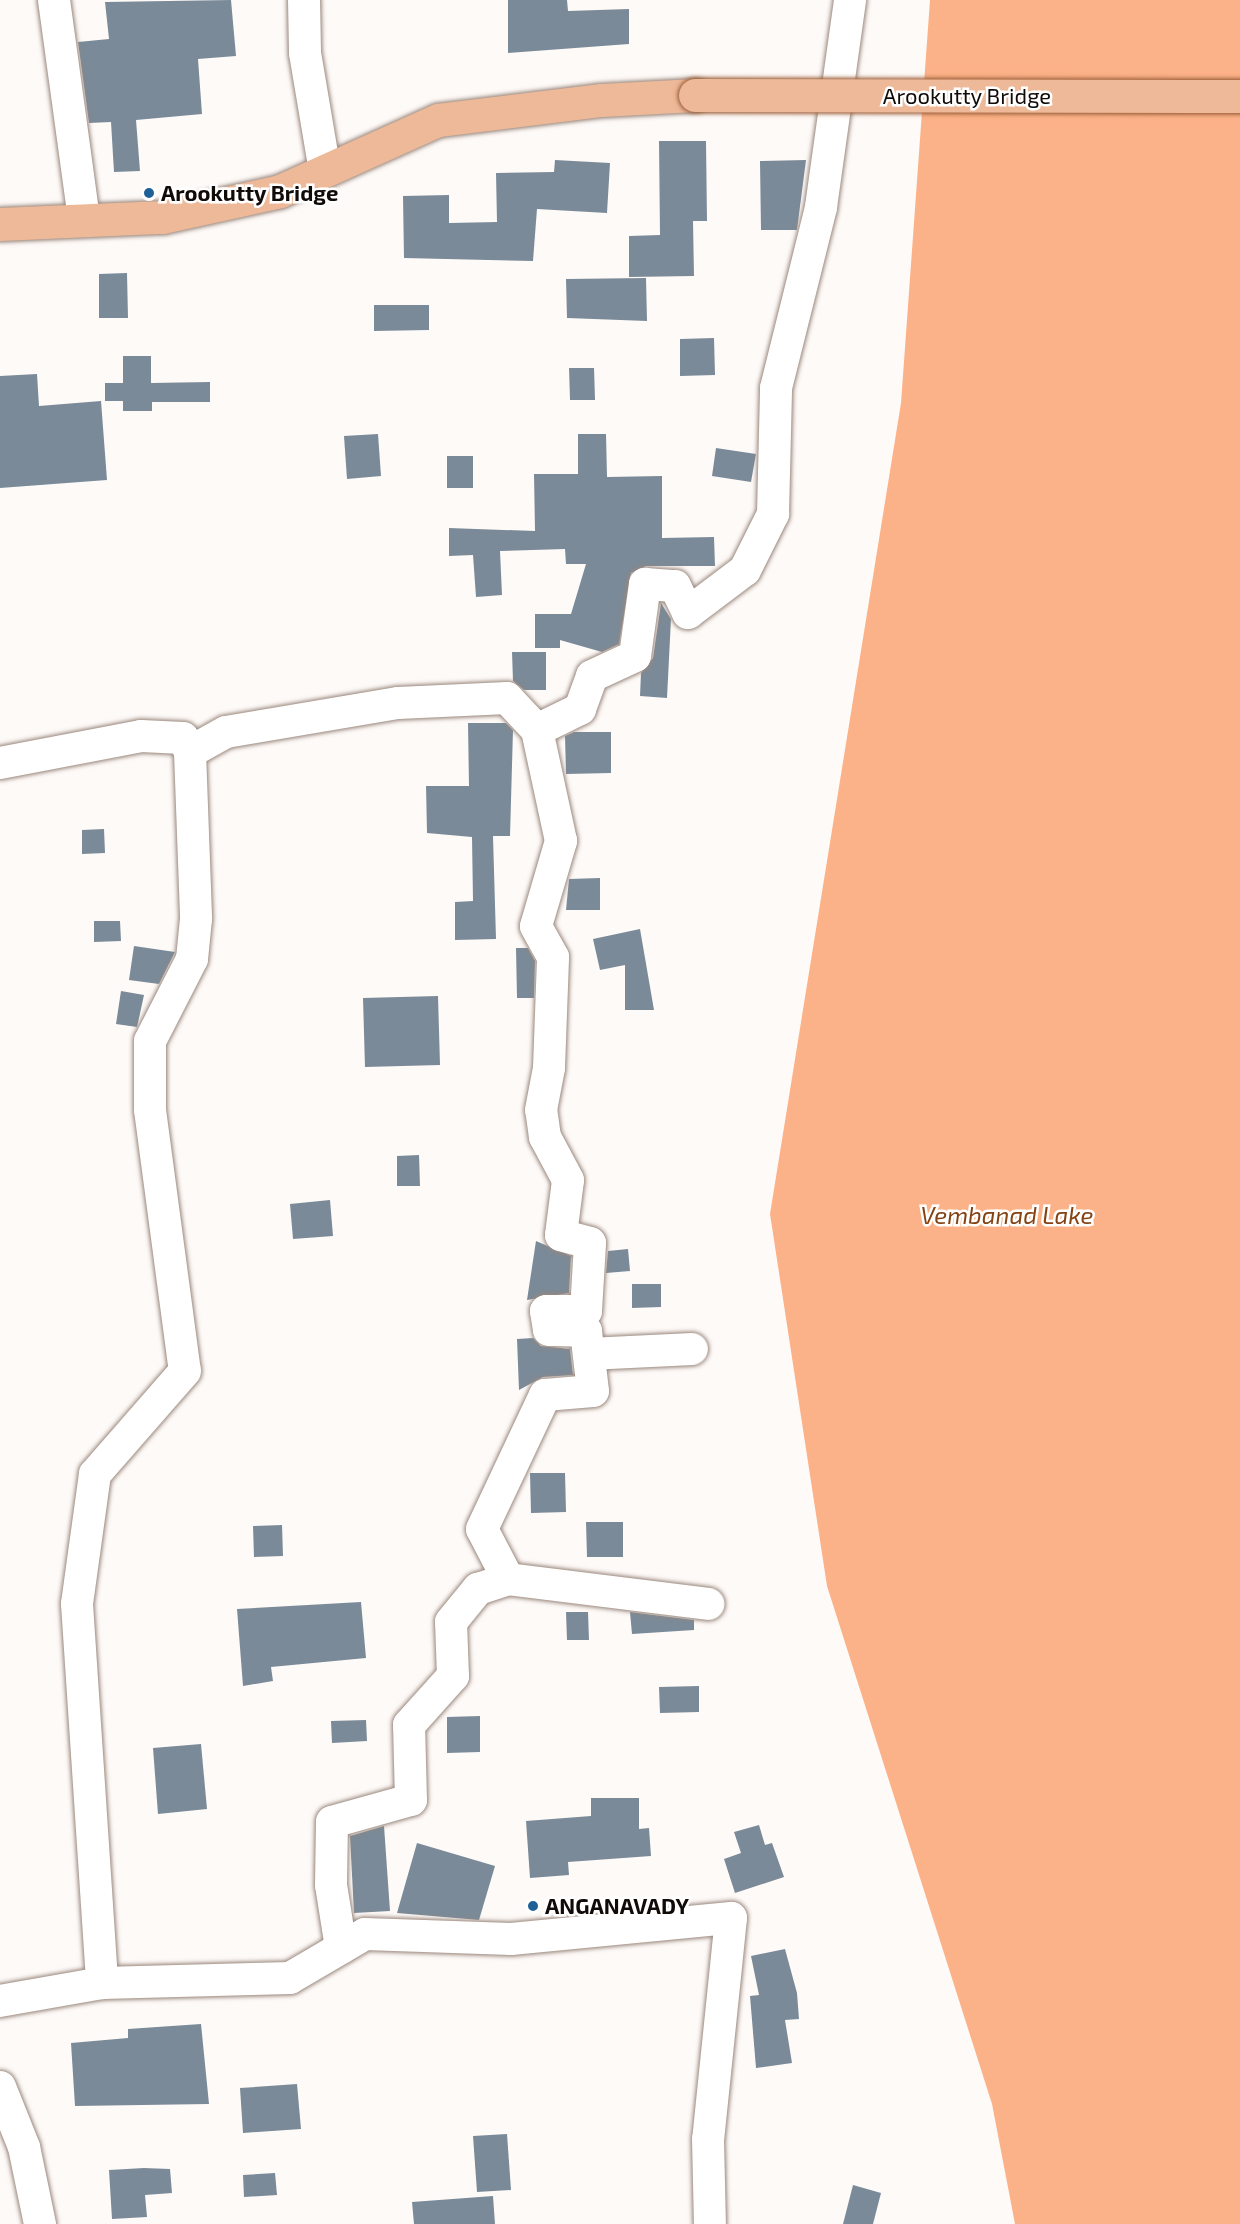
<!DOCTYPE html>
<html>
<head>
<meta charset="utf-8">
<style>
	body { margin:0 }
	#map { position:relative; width:1240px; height:2224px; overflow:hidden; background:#fefaf8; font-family:"Exo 2",sans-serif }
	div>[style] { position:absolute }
	.water>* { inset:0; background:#fcb288 }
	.building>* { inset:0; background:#7b8a98 }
	.roads { filter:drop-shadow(0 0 2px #9a887d) drop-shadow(0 0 2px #9a887d) }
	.minor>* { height:32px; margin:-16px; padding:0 16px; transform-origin:16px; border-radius:16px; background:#fff }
	.major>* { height:33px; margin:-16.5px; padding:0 16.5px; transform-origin:16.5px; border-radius:16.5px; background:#eeb998 }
	.bridges { filter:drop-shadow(0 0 2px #9a5e39) drop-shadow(0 0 2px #9a5e39) }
	.major-bridge>* { height:33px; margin:-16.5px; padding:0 16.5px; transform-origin:16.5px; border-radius:16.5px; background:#eeb998 }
	.dots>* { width:16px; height:16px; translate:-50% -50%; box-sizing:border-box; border:3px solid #fff; border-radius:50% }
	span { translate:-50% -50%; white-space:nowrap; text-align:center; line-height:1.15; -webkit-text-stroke:5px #fff; paint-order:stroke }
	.street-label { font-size:22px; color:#110b08 }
	.poi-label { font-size:22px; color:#110b08; font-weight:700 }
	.left { translate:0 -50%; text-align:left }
	.water-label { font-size:24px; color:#854314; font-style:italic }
</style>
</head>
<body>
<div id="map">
	<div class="water">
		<i style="clip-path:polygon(930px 0,1240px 0,1240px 2224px,1015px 2224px,992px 2104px,827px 1586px,770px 1214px,901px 403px)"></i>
	</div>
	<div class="building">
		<i style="clip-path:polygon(231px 0,236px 56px,198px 59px,202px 114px,136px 120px,140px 171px,114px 172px,111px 122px,89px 123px,78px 42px,109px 39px,105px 2px)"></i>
		<i style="clip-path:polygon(508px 0,567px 0,568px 11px,629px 9px,629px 44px,508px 53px)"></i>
		<i style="clip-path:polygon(659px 141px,706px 141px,707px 221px,693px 221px,694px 276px,629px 277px,629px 236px,660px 235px)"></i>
		<i style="clip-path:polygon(555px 160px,610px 163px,607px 213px,537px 209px,533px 261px,404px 258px,403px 196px,449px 195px,449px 223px,497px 222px,496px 173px,554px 172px)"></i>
		<i style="clip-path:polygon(806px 160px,797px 230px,761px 230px,760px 161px)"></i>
		<i style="clip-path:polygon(127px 273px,128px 318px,99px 318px,99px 274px)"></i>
		<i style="clip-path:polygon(646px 278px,647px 321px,567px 318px,566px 279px)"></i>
		<i style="clip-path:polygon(374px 305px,429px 305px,429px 330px,374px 331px)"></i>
		<i style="clip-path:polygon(714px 338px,715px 375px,680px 376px,680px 339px)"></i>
		<i style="clip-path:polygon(123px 356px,151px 356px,151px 383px,210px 382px,210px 402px,152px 402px,152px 411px,123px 411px,123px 401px,105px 401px,105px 383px,123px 383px)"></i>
		<i style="clip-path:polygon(569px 368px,594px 368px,595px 400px,570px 400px)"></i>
		<i style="clip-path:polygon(37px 374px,39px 406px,101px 401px,107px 480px,0 488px,0 376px)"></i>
		<i style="clip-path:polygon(378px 434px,381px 476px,347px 479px,344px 436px)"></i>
		<i style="clip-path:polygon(578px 434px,606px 434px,607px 477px,662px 476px,662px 538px,714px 537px,715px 566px,646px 566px,631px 573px,619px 644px,602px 652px,560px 640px,560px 648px,535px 648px,535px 614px,571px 614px,586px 564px,566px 564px,565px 549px,500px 551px,502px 595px,476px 597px,473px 555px,449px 556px,449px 528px,535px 531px,534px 474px,578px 474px)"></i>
		<i style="clip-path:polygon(716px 448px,756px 454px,751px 482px,712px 476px)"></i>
		<i style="clip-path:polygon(447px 456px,473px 456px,473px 488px,447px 488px)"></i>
		<i style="clip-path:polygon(661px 603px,671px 619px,667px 698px,640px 696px,641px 673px,653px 658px)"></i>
		<i style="clip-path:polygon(512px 652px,546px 652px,546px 690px,524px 690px,513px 681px)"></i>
		<i style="clip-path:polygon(468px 723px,506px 723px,513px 730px,510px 836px,493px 836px,496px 939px,455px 940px,455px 902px,473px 901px,472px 837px,427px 833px,426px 786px,469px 786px)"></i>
		<i style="clip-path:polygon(574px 732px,611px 732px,611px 773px,566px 774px,565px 736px)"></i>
		<i style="clip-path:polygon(104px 829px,105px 853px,82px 854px,82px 830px)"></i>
		<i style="clip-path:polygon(600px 878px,600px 910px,566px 910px,569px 879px)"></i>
		<i style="clip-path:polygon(94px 921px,120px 921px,121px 941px,94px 942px)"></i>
		<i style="clip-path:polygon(640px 929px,654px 1010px,625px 1010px,625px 965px,600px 970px,593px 939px)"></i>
		<i style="clip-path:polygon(134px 946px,175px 952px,159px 984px,129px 980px)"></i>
		<i style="clip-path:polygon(516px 948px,528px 948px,535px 961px,534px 998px,517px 998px)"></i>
		<i style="clip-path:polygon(121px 991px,144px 995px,137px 1027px,116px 1024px)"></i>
		<i style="clip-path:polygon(438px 996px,440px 1065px,365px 1067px,363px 998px)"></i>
		<i style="clip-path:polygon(419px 1155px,420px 1186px,397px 1186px,397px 1156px)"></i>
		<i style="clip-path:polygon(330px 1200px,333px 1236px,293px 1239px,290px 1204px)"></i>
		<i style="clip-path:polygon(536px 1241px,571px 1256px,569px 1293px,527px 1300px)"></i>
		<i style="clip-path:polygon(628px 1249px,630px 1271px,606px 1273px,608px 1251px)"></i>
		<i style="clip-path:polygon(632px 1284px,661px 1284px,661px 1307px,632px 1308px)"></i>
		<i style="clip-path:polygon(533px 1338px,541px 1346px,570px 1349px,573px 1375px,543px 1377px,519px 1390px,517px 1339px)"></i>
		<i style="clip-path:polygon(530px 1473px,565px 1473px,566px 1512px,531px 1513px)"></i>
		<i style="clip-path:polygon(586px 1522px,623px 1522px,623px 1557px,587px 1557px)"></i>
		<i style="clip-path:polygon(282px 1525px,283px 1556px,254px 1557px,253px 1526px)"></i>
		<i style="clip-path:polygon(361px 1602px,366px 1658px,271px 1667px,273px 1681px,243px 1686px,237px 1609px)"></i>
		<i style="clip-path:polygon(566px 1612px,588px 1612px,589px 1640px,567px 1640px)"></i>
		<i style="clip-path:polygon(630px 1612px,694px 1620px,694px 1630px,632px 1634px)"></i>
		<i style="clip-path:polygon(699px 1686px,699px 1712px,660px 1713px,659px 1687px)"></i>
		<i style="clip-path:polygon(480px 1716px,480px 1752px,447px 1753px,447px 1717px)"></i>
		<i style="clip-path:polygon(366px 1720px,367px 1741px,332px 1743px,331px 1721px)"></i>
		<i style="clip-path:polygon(201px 1744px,207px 1809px,158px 1814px,153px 1748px)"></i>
		<i style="clip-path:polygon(591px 1798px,639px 1798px,639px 1829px,649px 1828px,651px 1856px,568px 1862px,569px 1875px,530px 1878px,526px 1821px,591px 1816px)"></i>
		<i style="clip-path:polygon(759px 1825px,765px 1845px,772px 1843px,784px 1877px,735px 1893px,724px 1859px,741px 1853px,734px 1832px)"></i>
		<i style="clip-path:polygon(384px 1826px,390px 1911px,354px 1913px,350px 1836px)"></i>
		<i style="clip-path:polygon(417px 1843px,495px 1866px,479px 1920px,397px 1913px)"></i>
		<i style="clip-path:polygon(785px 1949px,797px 1993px,799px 2019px,785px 2020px,792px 2063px,756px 2068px,750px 1996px,759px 1995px,751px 1956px)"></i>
		<i style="clip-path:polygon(201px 2024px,209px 2104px,75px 2106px,71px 2043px,128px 2038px,128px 2029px)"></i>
		<i style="clip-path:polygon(297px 2084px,301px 2129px,243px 2133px,240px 2088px)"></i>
		<i style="clip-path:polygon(507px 2134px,511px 2190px,477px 2192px,473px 2136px)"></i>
		<i style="clip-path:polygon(144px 2168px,170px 2169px,172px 2193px,145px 2195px,147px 2217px,112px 2219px,109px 2170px)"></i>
		<i style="clip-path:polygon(275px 2173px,277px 2195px,244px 2197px,243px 2175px)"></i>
		<i style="clip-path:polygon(853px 2185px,881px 2193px,873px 2224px,843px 2224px)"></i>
		<i style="clip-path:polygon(493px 2196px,495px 2224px,414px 2224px,412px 2202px)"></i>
	</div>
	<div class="roads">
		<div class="minor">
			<i style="left:54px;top:0;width:222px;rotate:82.2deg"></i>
			<i style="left:304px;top:0;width:53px;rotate:88.9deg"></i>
			<i style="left:305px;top:53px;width:120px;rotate:80.4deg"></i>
			<i style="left:190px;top:752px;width:41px;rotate:-29.1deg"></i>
			<i style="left:226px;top:732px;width:174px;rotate:-9.6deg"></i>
			<i style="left:398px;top:703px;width:109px;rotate:-2.6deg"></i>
			<i style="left:507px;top:698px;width:44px;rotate:46.8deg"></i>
			<i style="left:537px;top:730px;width:48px;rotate:-26deg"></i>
			<i style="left:580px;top:709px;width:35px;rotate:-70deg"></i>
			<i style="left:592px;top:676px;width:47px;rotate:-24.9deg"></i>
			<i style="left:635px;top:656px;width:73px;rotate:-82.1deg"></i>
			<i style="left:645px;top:584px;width:30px;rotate:4deg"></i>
			<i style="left:675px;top:586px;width:30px;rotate:64deg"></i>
			<i style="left:688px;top:613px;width:71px;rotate:-37deg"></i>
			<i style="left:745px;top:570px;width:63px;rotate:-63.4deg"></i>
			<i style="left:773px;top:514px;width:126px;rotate:-88.6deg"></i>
			<i style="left:776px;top:388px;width:187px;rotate:-76deg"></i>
			<i style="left:821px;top:207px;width:209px;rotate:-82deg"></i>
			<i style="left:0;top:763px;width:144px;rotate:-10.8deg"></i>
			<i style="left:141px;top:736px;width:42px;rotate:2.7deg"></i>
			<i style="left:183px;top:738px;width:16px;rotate:63deg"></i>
			<i style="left:190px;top:752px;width:167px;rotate:87.9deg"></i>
			<i style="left:196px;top:919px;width:40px;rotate:95.7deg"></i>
			<i style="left:192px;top:959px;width:92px;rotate:117.1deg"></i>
			<i style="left:150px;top:1041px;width:69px;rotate:90deg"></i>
			<i style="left:150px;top:1110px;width:263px;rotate:82.4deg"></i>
			<i style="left:185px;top:1371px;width:137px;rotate:131.1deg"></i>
			<i style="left:95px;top:1474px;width:131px;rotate:97.9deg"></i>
			<i style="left:77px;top:1604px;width:380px;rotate:86.2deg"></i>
			<i style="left:102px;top:1983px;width:104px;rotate:170deg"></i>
			<i style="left:589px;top:1354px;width:103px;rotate:-2.8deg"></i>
			<i style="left:508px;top:1579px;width:202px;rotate:7.1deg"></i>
			<i style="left:341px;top:1948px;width:64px;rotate:-99deg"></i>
			<i style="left:331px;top:1885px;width:63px;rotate:-89.1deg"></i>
			<i style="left:332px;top:1822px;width:82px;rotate:-15.6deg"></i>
			<i style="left:411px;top:1800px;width:75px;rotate:-91.5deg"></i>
			<i style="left:409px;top:1725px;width:66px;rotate:-48.1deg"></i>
			<i style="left:453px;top:1676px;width:54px;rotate:-92.1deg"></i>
			<i style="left:451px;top:1622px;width:43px;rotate:-50.7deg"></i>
			<i style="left:478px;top:1589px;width:32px;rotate:-18deg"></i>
			<i style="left:508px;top:1579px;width:56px;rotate:-117.5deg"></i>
			<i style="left:482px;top:1529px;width:148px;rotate:-64.8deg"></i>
			<i style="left:545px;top:1395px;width:48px;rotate:-4.8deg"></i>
			<i style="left:593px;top:1391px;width:60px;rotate:-96.7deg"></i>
			<i style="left:586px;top:1331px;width:37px;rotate:-178deg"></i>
			<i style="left:549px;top:1330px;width:19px;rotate:-99deg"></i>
			<i style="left:546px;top:1311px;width:40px"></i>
			<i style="left:586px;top:1311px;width:68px;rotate:-86.6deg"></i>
			<i style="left:590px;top:1243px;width:30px;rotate:-165deg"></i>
			<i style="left:561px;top:1235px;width:55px;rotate:-82.7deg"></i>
			<i style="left:568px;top:1180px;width:49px;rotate:-118.1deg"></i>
			<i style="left:545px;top:1137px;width:27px;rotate:-98deg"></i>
			<i style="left:541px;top:1110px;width:43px;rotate:-79.2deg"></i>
			<i style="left:549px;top:1068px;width:111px;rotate:-87.9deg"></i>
			<i style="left:553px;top:957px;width:35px;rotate:-119deg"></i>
			<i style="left:536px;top:926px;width:89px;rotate:-73.6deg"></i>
			<i style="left:561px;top:841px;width:114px;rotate:-102.2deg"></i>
			<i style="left:102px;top:1983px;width:188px;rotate:-1.5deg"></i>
			<i style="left:290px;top:1978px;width:87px;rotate:-30.4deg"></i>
			<i style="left:365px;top:1934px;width:146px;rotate:2deg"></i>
			<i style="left:511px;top:1939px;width:221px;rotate:-5.5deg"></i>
			<i style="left:731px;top:1918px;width:222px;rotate:95.9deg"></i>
			<i style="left:708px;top:2139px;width:85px;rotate:88.7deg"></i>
			<i style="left:0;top:2087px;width:65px;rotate:68.2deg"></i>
			<i style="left:24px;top:2147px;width:79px;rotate:78.3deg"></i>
		</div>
		<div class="major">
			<i style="left:0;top:224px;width:163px;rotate:-2.5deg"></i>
			<i style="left:163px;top:217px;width:120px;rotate:-12.5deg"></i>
			<i style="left:280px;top:191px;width:173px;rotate:-24.2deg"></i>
			<i style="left:438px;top:120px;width:165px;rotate:-7deg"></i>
			<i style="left:602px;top:100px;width:93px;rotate:-3.1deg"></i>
		</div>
	</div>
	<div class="bridges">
		<div class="major-bridge">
			<i style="left:695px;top:95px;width:545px;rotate:0.11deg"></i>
		</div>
	</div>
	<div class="dots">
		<i style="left:149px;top:193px;background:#1f6197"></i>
		<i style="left:533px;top:1906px;background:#1f6197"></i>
	</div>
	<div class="street-label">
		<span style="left:967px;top:96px">Arookutty Bridge</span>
	</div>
	<div class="poi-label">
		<span class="left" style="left:161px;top:193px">Arookutty Bridge</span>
		<span class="left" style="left:545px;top:1906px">ANGANAVADY</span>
	</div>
	<div class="water-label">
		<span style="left:1007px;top:1215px">Vembanad Lake</span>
	</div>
</div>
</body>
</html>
